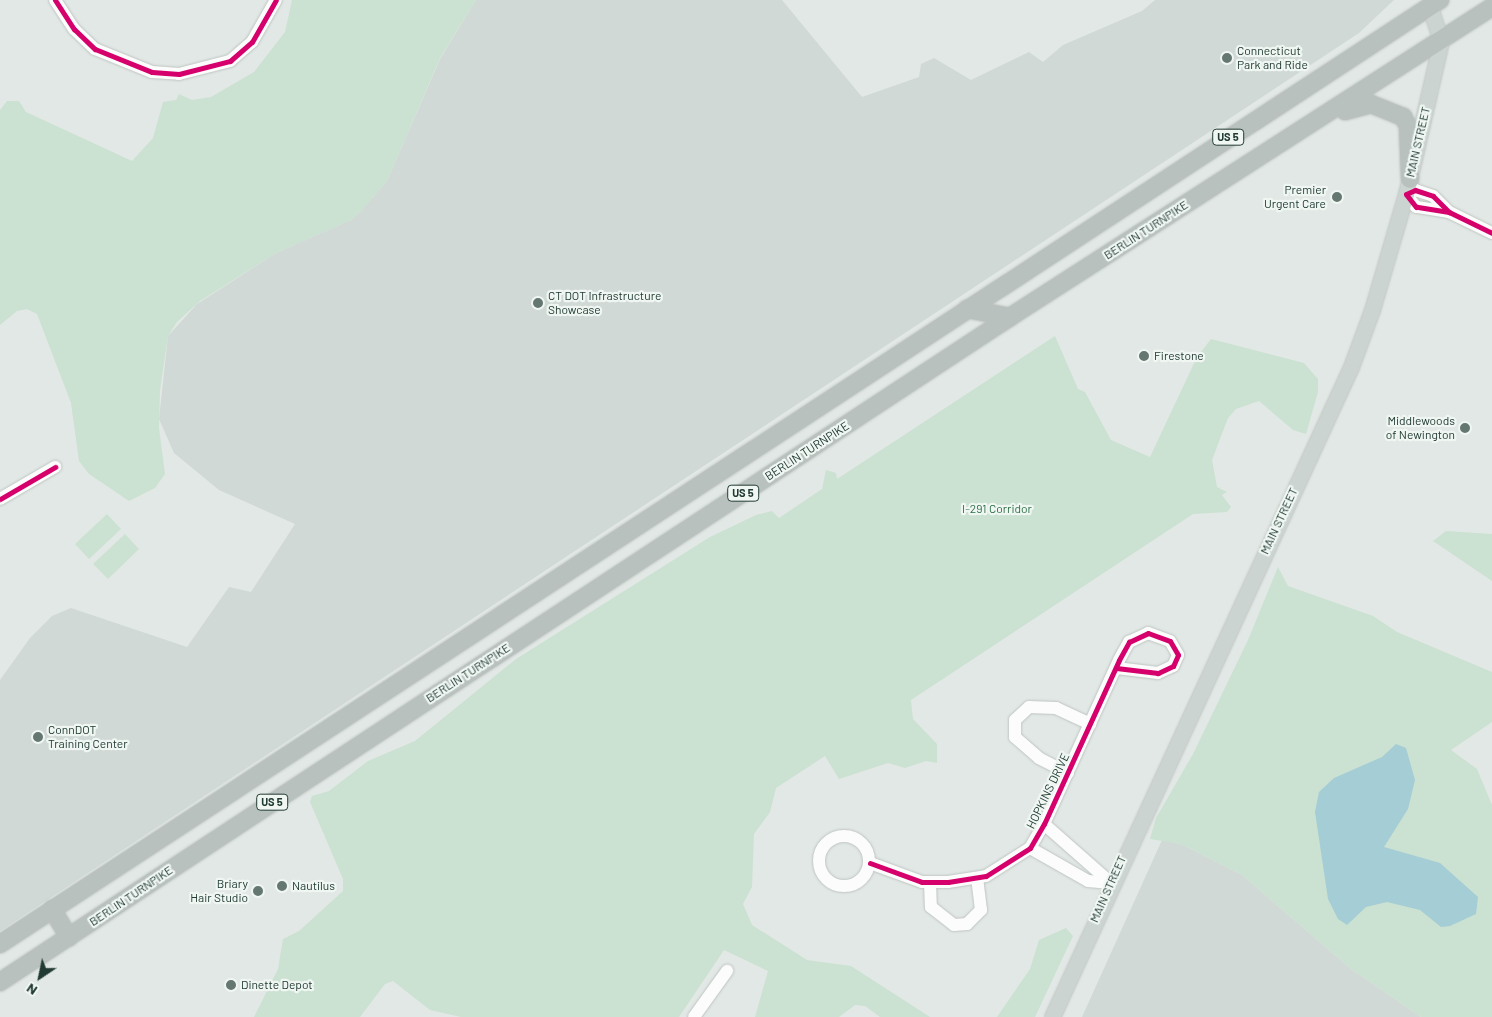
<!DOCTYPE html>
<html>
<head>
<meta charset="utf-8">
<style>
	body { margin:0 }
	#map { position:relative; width:1492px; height:1017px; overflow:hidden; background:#e2e8e5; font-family:Barlow,sans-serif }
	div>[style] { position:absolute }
	.built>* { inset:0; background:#d0d9d5 }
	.green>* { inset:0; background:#cbe1d2 }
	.water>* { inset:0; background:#a4cdd5 }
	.roads { filter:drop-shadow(0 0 1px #bfc5c2) drop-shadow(0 0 1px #bfc5c2) }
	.minor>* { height:12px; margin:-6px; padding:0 6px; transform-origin:6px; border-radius:6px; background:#fbfcfb }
	.minor>.ring { margin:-6px; padding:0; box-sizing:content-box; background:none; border:12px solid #fbfcfb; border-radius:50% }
	.major>* { height:15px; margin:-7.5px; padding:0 7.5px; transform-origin:7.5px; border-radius:7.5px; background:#ccd4d2 }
	.highway>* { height:18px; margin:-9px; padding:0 9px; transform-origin:9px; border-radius:9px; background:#b9c1bf }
	.cycleway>* { height:5px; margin:-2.5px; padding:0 2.5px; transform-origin:2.5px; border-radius:2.5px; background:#d6006c }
	.dots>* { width:14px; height:14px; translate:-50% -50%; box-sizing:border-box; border:2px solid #f0f7f3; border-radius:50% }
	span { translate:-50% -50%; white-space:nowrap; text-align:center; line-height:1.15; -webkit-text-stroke:4.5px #f0f7f3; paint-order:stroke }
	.shield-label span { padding:1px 4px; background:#f0f7f3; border:1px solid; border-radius:4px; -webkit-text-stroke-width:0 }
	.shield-label { font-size:11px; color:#213a33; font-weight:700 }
	.poi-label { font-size:12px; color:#213a33 }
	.left { translate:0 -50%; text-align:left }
	.right { translate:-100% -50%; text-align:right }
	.street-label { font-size:12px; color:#213a33 }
	.park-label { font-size:12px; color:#2d6f47 }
	.north { position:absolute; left:15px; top:952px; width:50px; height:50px; -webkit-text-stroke:4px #f0f7f3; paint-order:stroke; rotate:214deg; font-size:14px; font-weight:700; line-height:20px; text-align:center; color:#213a33 }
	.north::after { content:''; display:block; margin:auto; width:18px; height:22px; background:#213a33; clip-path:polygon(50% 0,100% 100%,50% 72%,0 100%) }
</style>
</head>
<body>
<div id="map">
	<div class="built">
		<i style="clip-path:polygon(476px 0,782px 0,862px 97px,919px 77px,921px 64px,934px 58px,971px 80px,1029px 52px,1043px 62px,1063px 45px,1142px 11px,1155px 0,1394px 0,1359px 33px,0 931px,0 680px,30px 638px,52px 616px,71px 608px,187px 647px,229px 587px,251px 592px,295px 524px,219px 490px,174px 453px,159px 419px,168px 336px,197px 304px,276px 253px,351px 220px,361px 211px,387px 181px,440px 59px)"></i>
		<i style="clip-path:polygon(1162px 840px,1181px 844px,1242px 875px,1351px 969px,1421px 1017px,1082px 1017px)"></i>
	</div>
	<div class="green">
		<i style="clip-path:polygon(292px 0,476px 0,440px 58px,387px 181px,361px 211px,351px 220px,276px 253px,200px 301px,177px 322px,168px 336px,160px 390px,159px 428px,165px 474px,155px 488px,129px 501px,89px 474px,79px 461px,71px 403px,37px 314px,27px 309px,17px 311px,0 325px,0 110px,7px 101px,19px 101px,26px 112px,132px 161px,153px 138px,163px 102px,176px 100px,179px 94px,192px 100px,211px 97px,254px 72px,285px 32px)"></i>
		<i style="clip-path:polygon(1055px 336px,1078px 389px,1085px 392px,1111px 440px,1150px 457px,1197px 357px,1211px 339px,1304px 363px,1318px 379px,1318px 392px,1306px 434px,1293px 430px,1259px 401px,1236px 409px,1228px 418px,1212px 460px,1217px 487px,1227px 492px,1222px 495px,1231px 507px,1227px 512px,1193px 514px,911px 700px,913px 719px,937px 744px,937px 763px,926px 761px,905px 768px,888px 763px,839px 779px,825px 756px,776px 788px,770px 812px,754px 834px,752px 887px,743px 904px,752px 925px,807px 960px,851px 966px,930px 1017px,880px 1017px,865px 1006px,855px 1005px,839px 1017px,755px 1017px,768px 971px,724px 950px,679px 1017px,461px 1017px,430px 1010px,393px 981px,385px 984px,360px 1017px,254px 1017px,278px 969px,283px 939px,299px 931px,343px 891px,343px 879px,310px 802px,312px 796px,329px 791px,368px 761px,415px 741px,516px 659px,710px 537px,756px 515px,772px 511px,779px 518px,822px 489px,826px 470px,836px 473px,837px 479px)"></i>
		<i style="clip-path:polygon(107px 514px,121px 529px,89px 559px,75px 544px)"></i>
		<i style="clip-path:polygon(1446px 531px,1492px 534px,1492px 581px,1433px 541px)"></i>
		<i style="clip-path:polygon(125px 534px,139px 549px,108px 579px,93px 564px)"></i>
		<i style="clip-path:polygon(1278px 567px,1288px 586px,1373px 616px,1397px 632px,1492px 672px,1492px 722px,1451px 750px,1477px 769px,1492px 805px,1492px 1017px,1421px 1017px,1351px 969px,1242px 875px,1181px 844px,1150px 839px,1156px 818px,1193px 754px,1248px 640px)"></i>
		<i style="clip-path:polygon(1066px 928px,1073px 936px,1035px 1017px,997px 1017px,1030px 969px,1039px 940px)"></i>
	</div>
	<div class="water">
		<i style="clip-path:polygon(1396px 744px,1406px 748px,1415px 780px,1408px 809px,1384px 847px,1440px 863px,1478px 897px,1476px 914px,1450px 926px,1441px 927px,1420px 910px,1387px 902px,1366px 907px,1347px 925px,1338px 919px,1328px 899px,1315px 812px,1319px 792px,1334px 778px,1382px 757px)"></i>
	</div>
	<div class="roads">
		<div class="minor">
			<i style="left:55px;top:0;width:35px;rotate:57deg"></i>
			<i style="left:74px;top:29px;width:29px;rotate:44deg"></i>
			<i style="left:95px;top:49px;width:61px;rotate:22deg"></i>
			<i style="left:152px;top:72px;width:27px;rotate:4deg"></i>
			<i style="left:179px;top:74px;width:53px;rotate:-14.3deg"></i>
			<i style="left:230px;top:61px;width:29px;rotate:-41deg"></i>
			<i style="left:252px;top:42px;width:48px;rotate:-60.3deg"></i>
			<i style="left:1449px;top:212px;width:33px;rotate:-171deg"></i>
			<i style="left:1416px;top:207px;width:16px;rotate:-128deg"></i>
			<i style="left:1406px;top:194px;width:10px;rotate:-24deg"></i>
			<i style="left:1415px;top:190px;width:19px;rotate:18deg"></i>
			<i style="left:1433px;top:196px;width:23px;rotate:45deg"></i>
			<i style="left:1449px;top:212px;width:48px;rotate:26deg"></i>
			<i style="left:0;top:499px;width:64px;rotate:-30.2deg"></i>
			<i style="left:1068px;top:773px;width:33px;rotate:-153deg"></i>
			<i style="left:1039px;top:758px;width:32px;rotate:-139deg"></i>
			<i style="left:1015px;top:737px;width:17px;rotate:-90deg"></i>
			<i style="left:1015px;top:720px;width:19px;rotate:-43deg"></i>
			<i style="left:1029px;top:707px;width:27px;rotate:2deg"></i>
			<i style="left:1056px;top:708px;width:38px;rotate:25deg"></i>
			<i style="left:1044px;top:824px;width:89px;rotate:41.4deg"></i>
			<i class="ring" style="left:819px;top:836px;width:38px;height:38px"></i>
			<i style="left:1030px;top:848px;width:67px;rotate:29.6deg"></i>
			<i style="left:1088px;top:881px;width:23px;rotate:5deg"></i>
			<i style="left:870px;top:863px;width:55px;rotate:20.1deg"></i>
			<i style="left:922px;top:882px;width:26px"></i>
			<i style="left:948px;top:882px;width:38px;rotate:-9deg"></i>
			<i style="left:986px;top:876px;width:52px;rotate:-32.5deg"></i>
			<i style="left:1030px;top:848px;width:28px;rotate:-60deg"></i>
			<i style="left:1044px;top:824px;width:180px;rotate:-65.4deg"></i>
			<i style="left:1119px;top:660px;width:21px;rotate:-61deg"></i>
			<i style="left:1129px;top:642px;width:21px;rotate:-25deg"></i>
			<i style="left:1148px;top:633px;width:23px;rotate:20deg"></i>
			<i style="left:1170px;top:641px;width:16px;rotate:60deg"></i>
			<i style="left:1178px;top:655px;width:12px;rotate:114deg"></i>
			<i style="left:1173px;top:666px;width:17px;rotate:155deg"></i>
			<i style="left:1158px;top:673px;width:42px;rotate:-173.2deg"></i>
			<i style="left:930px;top:882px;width:25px;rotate:88deg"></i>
			<i style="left:931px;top:907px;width:29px;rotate:38deg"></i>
			<i style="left:954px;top:925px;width:13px;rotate:-4deg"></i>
			<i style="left:967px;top:924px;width:20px;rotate:-45deg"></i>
			<i style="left:981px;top:910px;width:32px;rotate:-97deg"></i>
			<i style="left:694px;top:1017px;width:57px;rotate:-54.3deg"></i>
		</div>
		<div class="major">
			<i style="left:1052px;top:1017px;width:715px;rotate:-65.3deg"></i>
			<i style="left:1351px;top:367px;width:61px;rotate:-69.8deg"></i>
			<i style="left:1372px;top:310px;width:121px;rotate:-73.7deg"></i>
			<i style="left:1406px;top:194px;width:157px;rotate:-77.1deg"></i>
			<i style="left:1441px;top:41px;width:36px;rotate:-108deg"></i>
		</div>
		<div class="highway">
			<i style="left:1345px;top:111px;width:27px;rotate:-15deg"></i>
			<i style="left:1371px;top:104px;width:35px;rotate:22deg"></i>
			<i style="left:1403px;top:117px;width:10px;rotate:61deg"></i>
			<i style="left:1408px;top:126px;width:53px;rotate:87.8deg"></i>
			<i style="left:967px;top:309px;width:44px;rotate:10.5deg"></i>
			<i style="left:52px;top:909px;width:33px;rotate:59deg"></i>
			<i style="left:0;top:944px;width:1722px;rotate:-33.25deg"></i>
			<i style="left:0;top:982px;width:1209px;rotate:-33.36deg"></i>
			<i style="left:1010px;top:317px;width:573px;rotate:-32.75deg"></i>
		</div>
	</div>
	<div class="cycleway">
		<i style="left:55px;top:0;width:35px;rotate:57deg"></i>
		<i style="left:74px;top:29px;width:29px;rotate:44deg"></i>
		<i style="left:95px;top:49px;width:61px;rotate:22deg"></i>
		<i style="left:152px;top:72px;width:27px;rotate:4deg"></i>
		<i style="left:179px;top:74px;width:53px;rotate:-14.3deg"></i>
		<i style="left:230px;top:61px;width:29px;rotate:-41deg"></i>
		<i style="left:252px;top:42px;width:48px;rotate:-60.3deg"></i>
		<i style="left:1449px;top:212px;width:33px;rotate:-171deg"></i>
		<i style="left:1416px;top:207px;width:16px;rotate:-128deg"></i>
		<i style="left:1406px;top:194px;width:10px;rotate:-24deg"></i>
		<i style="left:1415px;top:190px;width:19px;rotate:18deg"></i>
		<i style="left:1433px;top:196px;width:23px;rotate:45deg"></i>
		<i style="left:1449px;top:212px;width:48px;rotate:26deg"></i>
		<i style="left:0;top:499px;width:64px;rotate:-30.2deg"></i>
		<i style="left:870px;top:863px;width:55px;rotate:20.1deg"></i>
		<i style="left:922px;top:882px;width:26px"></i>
		<i style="left:948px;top:882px;width:38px;rotate:-9deg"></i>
		<i style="left:986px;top:876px;width:52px;rotate:-32.5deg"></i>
		<i style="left:1030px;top:848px;width:28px;rotate:-60deg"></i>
		<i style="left:1044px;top:824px;width:180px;rotate:-65.4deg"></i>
		<i style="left:1119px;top:660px;width:21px;rotate:-61deg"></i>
		<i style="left:1129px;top:642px;width:21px;rotate:-25deg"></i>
		<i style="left:1148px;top:633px;width:23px;rotate:20deg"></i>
		<i style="left:1170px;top:641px;width:16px;rotate:60deg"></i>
		<i style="left:1178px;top:655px;width:12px;rotate:114deg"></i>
		<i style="left:1173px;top:666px;width:17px;rotate:155deg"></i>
		<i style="left:1158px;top:673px;width:42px;rotate:-173.2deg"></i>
	</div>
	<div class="dots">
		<i style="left:1227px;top:58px;background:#657771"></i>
		<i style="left:1337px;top:197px;background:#657771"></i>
		<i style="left:538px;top:303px;background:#657771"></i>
		<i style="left:1144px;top:356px;background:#657771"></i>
		<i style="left:1465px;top:428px;background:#657771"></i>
		<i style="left:38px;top:737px;background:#657771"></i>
		<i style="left:282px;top:886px;background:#657771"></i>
		<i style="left:258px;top:891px;background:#657771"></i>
		<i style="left:231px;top:985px;background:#657771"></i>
	</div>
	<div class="shield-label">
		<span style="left:1228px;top:137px">US 5</span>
		<span style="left:743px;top:493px">US 5</span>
		<span style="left:272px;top:802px">US 5</span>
	</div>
	<div class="poi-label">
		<span class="left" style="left:1237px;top:58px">Connecticut<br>Park and Ride</span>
		<span class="right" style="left:1326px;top:197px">Premier<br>Urgent Care</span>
		<span class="left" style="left:548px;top:303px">CT DOT Infrastructure<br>Showcase</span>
		<span class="left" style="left:1154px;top:356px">Firestone</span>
		<span class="right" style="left:1455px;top:428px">Middlewoods<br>of Newington</span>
		<span class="left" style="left:48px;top:737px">ConnDOT<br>Training Center</span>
		<span class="right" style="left:248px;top:891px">Briary<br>Hair Studio</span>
		<span class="left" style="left:292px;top:886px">Nautilus</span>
		<span class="left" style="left:241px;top:985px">Dinette Depot</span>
	</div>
	<div class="street-label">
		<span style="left:1418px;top:142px;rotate:-77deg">MAIN STREET</span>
		<span style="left:1146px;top:230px;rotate:-33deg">BERLIN TURNPIKE</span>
		<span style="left:807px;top:451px;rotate:-33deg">BERLIN TURNPIKE</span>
		<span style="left:1279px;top:521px;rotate:-65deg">MAIN STREET</span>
		<span style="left:468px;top:673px;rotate:-33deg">BERLIN TURNPIKE</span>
		<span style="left:1048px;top:791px;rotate:-64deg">HOPKINS DRIVE</span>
		<span style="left:1108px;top:889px;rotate:-66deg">MAIN STREET</span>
		<span style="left:131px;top:896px;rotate:-34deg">BERLIN TURNPIKE</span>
	</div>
	<div class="park-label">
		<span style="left:997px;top:509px">I-291 Corridor</span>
	</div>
	<div class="north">N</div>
</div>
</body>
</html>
